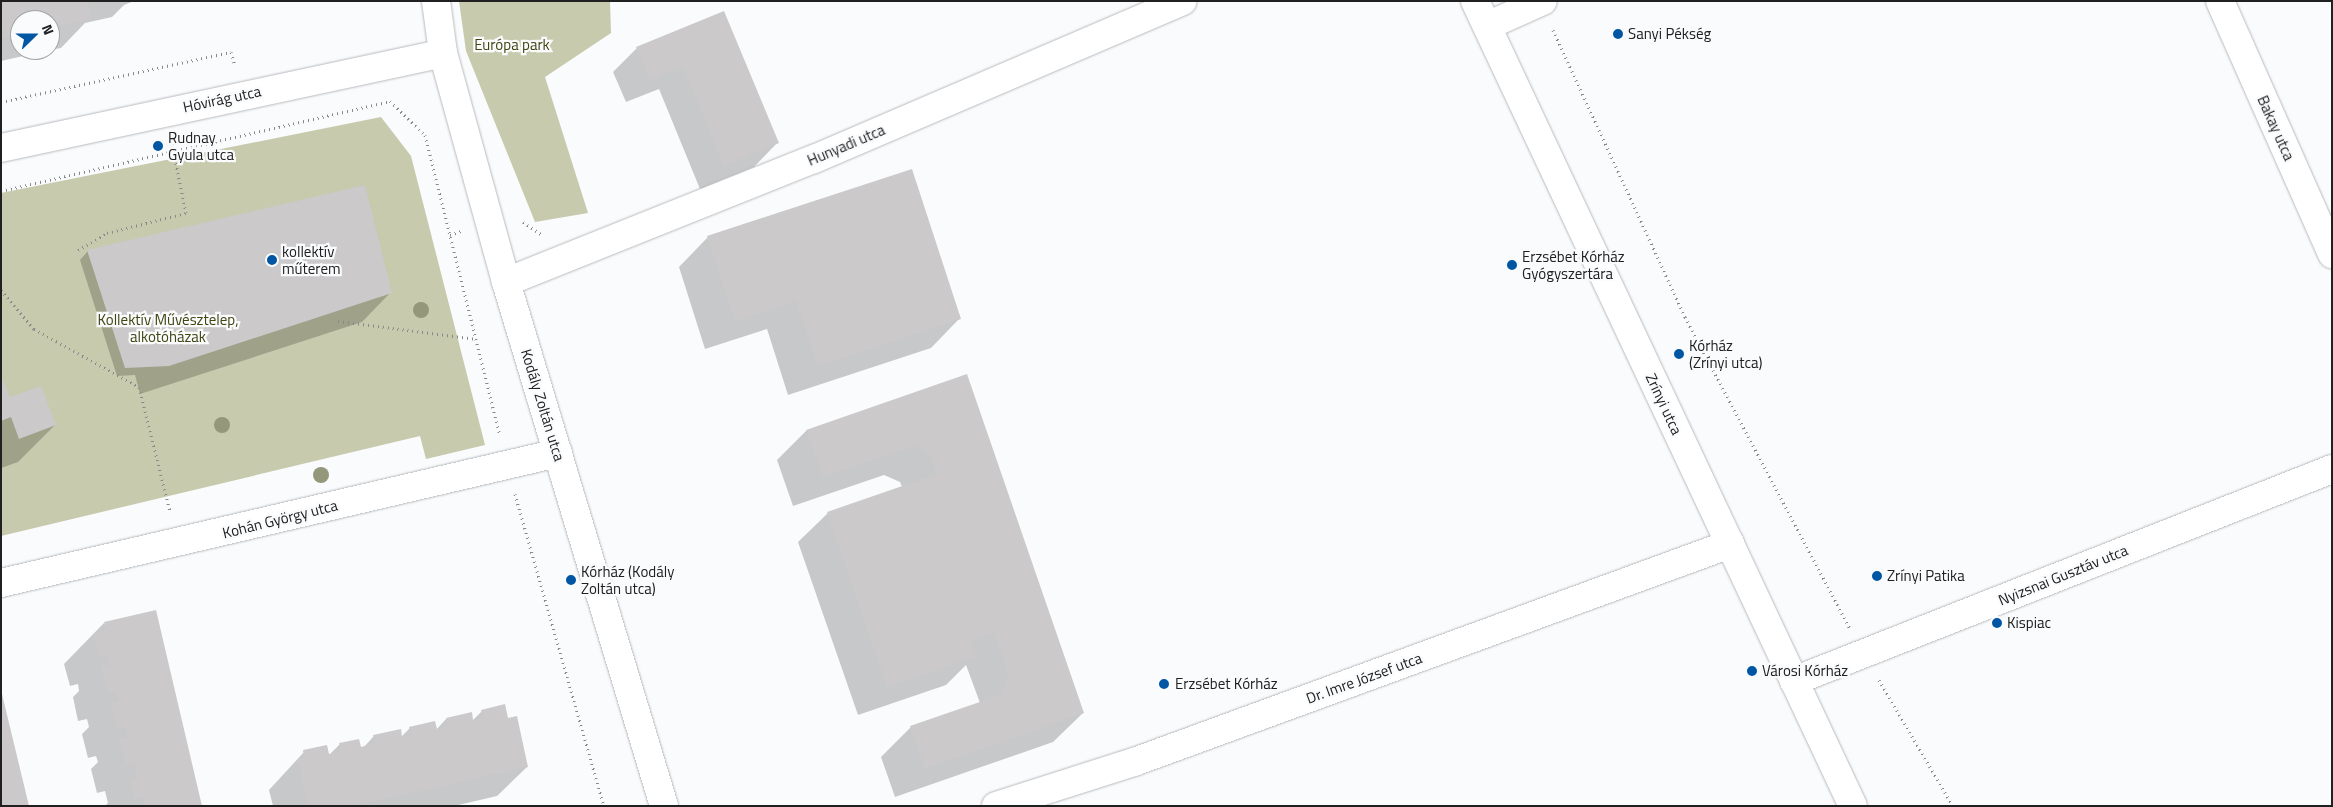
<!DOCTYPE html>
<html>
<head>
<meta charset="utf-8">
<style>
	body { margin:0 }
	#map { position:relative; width:2333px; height:807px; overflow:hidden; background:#f9fbfd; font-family:"Titillium Web",sans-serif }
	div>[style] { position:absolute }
	.green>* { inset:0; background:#c7caac }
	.shadow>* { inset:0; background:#0003 }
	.building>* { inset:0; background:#cbc9ca }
	.path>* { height:3px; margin-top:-1.5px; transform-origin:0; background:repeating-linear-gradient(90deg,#88898b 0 1px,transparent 0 5px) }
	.roads { filter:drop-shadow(0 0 1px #b8babd) drop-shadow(0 0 1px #b8babd) }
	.minor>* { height:28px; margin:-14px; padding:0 14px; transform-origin:14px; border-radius:14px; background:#fff }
	.trees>* { width:16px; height:16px; margin:-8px; border-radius:50%; background:#95977b }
	.dots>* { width:14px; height:14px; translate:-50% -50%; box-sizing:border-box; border:2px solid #f9fbfd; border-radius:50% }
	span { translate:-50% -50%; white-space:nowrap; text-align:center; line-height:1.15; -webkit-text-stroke:4.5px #f9fbfd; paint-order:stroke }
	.poi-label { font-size:15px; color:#202021 }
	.left { translate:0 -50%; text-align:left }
	.park-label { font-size:15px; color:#434511 }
	.street-label { font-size:15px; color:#202021 }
	.frame { position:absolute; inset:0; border:2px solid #202021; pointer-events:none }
	.north { position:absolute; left:10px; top:10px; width:50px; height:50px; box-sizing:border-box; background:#f9fbfd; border:1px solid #a2a3a5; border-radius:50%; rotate:68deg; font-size:14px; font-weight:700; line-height:20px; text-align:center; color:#202021 }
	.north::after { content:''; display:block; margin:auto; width:18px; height:22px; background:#0156a4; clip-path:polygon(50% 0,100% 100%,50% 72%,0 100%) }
</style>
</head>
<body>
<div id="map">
	<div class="green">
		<i style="clip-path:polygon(459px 1px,610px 1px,611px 33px,545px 77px,588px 213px,535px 222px,466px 51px)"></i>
		<i style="clip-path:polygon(381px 117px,411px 156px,485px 445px,426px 459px,420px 436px,1px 536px,1px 193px)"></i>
	</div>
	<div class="shadow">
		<i style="clip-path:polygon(1px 1px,134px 1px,124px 5px,112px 17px,85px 23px,61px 48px,50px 50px,50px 20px,20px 20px,20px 50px,50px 50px,1px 61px)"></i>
		<i style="clip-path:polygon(723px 12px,777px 143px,754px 167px,700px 189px,659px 89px,626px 102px,613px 72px,637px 48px)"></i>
		<i style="clip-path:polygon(708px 237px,960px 318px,931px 348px,788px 395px,767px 329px,705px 349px,679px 267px)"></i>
		<i style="clip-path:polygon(88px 251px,391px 292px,362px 322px,140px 394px,135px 375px,117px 376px,80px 260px)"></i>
		<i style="clip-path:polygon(966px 375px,1083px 713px,1053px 742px,895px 797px,881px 757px,911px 727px,980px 703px,966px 665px,946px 685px,858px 715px,798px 542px,828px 513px,902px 487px,900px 482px,884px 475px,793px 506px,777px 460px,806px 431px)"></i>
		<i style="clip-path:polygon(1px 378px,9px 399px,55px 425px,18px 462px,1px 468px)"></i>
		<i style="clip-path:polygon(104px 623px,201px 806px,105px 806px,108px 803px,105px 791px,97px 793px,91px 769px,98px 762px,96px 756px,88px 758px,82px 734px,89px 727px,87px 719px,78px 721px,73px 697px,79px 691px,78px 684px,70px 686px,64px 664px)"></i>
		<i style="clip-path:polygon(482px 711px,507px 719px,527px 767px,497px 796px,454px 806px,273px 806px,269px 790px,304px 752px,328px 756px,340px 744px,363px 748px,374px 736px,401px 737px,410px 728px,436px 730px,446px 719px,472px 721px)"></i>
	</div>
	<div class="building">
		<i style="clip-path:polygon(1px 1px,88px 1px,92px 19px,50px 28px,50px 20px,20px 20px,20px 35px,1px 39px)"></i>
		<i style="clip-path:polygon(724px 11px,779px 143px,724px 166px,683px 66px,650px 80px,636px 47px)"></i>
		<i style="clip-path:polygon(912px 169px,961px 319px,818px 366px,796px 301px,735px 321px,707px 236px)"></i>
		<i style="clip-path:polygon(365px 185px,392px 293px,169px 366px,125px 368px,87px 250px)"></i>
		<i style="clip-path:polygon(967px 374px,1084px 713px,925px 769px,910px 726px,1000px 695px,1009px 676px,994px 632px,971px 640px,977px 656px,887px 687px,827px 512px,937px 474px,929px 453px,914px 446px,823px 477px,806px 430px)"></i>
		<i style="clip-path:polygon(1px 375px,10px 397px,41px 386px,56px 425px,19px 439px,11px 417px,1px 421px)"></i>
		<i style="clip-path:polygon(156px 610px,202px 806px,145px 806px,143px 797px,135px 799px,130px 779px,138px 778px,134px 763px,126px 765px,119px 738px,128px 736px,125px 727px,117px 730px,111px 703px,118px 701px,116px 691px,107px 692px,101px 667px,109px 665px,107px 656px,99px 658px,93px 634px,106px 630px,104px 622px)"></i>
		<i style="clip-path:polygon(1px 694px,2px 694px,29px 806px,1px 806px)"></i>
		<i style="clip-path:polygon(505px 704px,508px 718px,517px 716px,528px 767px,353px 806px,308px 806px,298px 759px,304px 758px,303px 750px,327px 745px,329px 754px,341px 751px,339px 743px,359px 739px,361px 747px,376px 743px,373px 735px,401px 729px,402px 737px,411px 735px,409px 727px,435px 721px,437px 729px,448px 726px,446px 718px,472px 712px,473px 720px,483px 718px,481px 710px)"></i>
	</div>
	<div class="path">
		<i style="left:1553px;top:30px;width:316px;rotate:65.3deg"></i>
		<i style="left:1685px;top:317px;width:351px;rotate:62.1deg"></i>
		<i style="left:1px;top:102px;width:235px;rotate:-12.3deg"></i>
		<i style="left:231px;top:52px;width:14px;rotate:73deg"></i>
		<i style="left:1px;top:191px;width:399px;rotate:-13deg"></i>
		<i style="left:390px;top:101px;width:49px;rotate:44.2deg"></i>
		<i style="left:425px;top:135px;width:309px;rotate:76deg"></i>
		<i style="left:523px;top:222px;width:22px;rotate:34deg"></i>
		<i style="left:450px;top:235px;width:12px;rotate:-20deg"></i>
		<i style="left:78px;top:250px;width:34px;rotate:-30deg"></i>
		<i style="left:107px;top:233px;width:81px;rotate:-14.2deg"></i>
		<i style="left:186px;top:213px;width:70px;rotate:-101.5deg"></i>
		<i style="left:1px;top:290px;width:51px;rotate:49.8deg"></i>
		<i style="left:34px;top:329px;width:120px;rotate:28.9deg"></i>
		<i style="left:139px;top:387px;width:128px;rotate:76deg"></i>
		<i style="left:338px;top:321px;width:140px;rotate:7.4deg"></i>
		<i style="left:515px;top:494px;width:324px;rotate:74.1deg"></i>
		<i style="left:1879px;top:680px;width:146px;rotate:59.6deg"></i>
	</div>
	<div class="roads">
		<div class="minor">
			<i style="left:436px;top:1px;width:52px;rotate:82.3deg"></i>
			<i style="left:443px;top:53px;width:238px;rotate:74.6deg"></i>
			<i style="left:506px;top:282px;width:547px;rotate:73.22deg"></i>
			<i style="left:1475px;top:1px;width:889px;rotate:64.85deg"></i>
			<i style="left:2220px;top:1px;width:277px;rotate:66.1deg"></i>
			<i style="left:1487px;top:26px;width:61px;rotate:-24.1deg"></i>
			<i style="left:1px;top:148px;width:452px;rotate:-12.1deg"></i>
			<i style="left:506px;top:282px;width:332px;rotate:-21.8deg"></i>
			<i style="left:814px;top:159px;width:401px;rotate:-23.2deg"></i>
			<i style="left:1px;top:583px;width:572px;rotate:-13.14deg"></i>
			<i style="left:1794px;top:681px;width:578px;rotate:-21.51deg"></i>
			<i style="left:996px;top:806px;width:145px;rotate:-17.7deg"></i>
			<i style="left:1134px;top:762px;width:635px;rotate:-20.09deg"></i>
		</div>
	</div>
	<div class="trees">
		<i style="left:421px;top:310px"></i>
		<i style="left:222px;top:425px"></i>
		<i style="left:321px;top:475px"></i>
	</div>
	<div class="dots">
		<i style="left:1618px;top:34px;background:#0156a4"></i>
		<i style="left:158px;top:146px;background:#0156a4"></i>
		<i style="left:272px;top:260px;background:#0156a4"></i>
		<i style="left:1512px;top:265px;background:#0156a4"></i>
		<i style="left:1679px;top:354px;background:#0156a4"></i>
		<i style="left:1877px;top:576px;background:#0156a4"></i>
		<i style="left:571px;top:580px;background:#0156a4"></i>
		<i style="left:1997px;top:623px;background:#0156a4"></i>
		<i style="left:1752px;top:671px;background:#0156a4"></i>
		<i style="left:1164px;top:684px;background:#0156a4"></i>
	</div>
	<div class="poi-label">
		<span class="left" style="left:1628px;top:34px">Sanyi Pékség</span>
		<span class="left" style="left:168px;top:146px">Rudnay<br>Gyula utca</span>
		<span class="left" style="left:282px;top:260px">kollektív<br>műterem</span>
		<span class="left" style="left:1522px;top:265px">Erzsébet Kórház<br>Gyógyszertára</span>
		<span class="left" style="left:1689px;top:354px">Kórház<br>(Zrínyi utca)</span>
		<span class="left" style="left:581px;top:580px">Kórház (Kodály<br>Zoltán utca)</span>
		<span class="left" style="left:1887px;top:576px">Zrínyi Patika</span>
		<span class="left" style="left:2007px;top:623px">Kispiac</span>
		<span class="left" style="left:1762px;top:671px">Városi Kórház</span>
		<span class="left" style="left:1175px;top:684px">Erzsébet Kórház</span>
	</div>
	<div class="park-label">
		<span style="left:512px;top:45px">Európa park</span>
		<span style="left:168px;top:328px">Kollektív Művésztelep,<br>alkotóházak</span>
	</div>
	<div class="street-label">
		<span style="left:222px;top:99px;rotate:-12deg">Hóvirág utca</span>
		<span style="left:2276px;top:128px;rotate:66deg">Bakay utca</span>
		<span style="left:846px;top:145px;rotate:-23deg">Hunyadi utca</span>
		<span style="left:1664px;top:404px;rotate:65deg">Zrínyi utca</span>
		<span style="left:543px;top:405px;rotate:73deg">Kodály Zoltán utca</span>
		<span style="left:280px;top:519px;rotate:-14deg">Kohán György utca</span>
		<span style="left:2063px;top:575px;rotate:-22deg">Nyizsnai Gusztáv utca</span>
		<span style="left:1364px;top:678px;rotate:-20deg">Dr. Imre József utca</span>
	</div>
	<div class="frame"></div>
	<div class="north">N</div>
</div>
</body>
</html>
